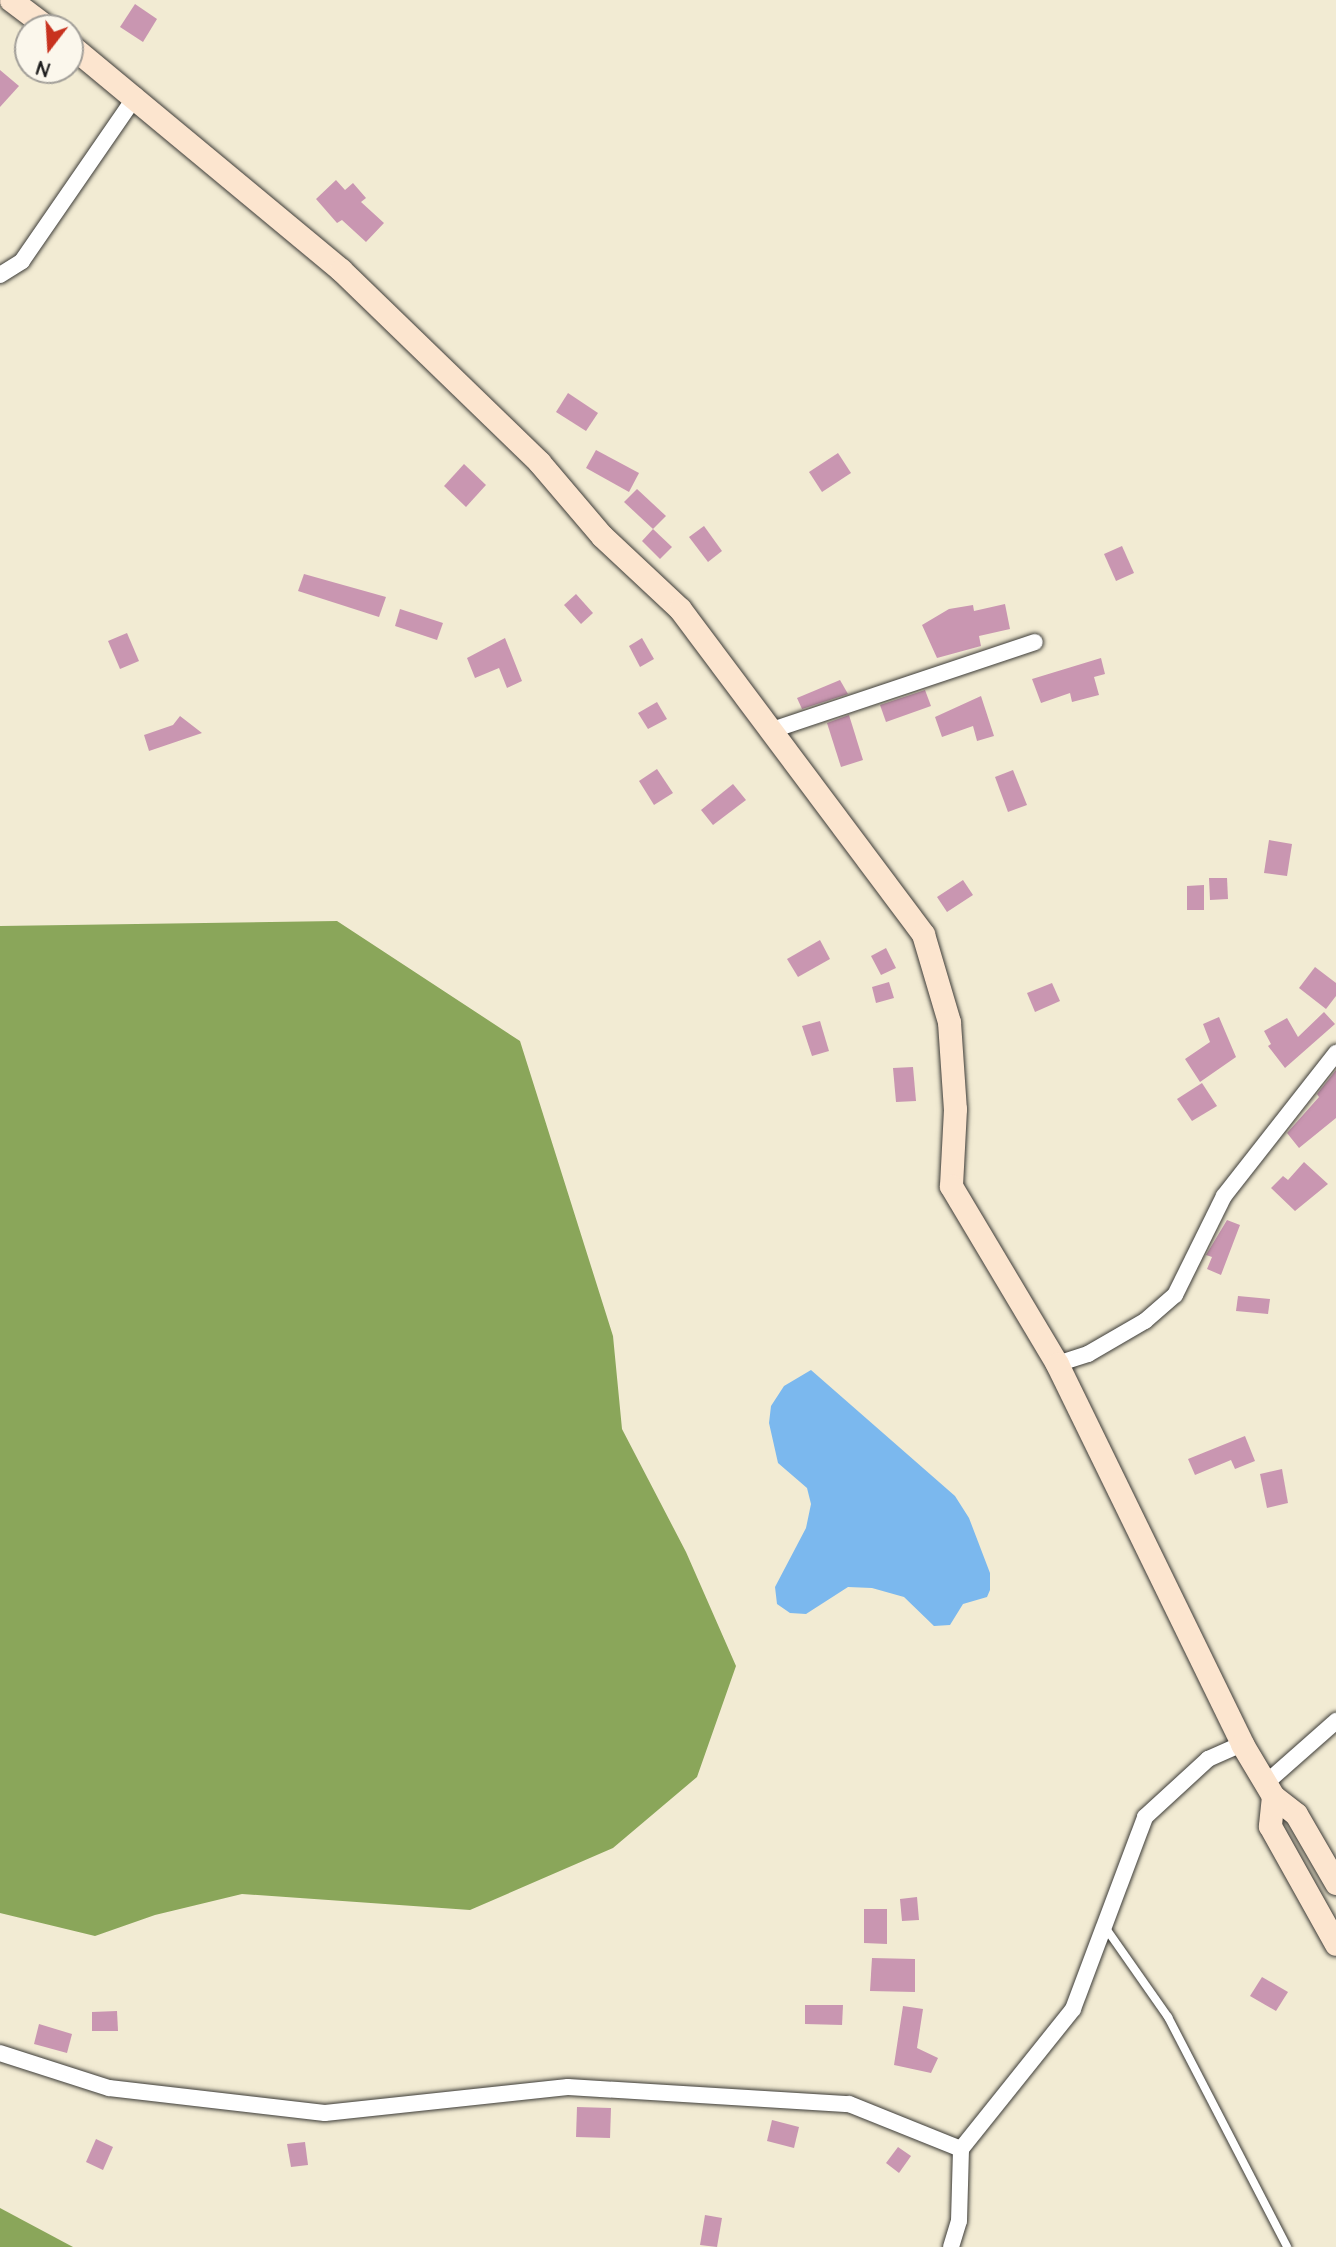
<!DOCTYPE html>
<html>
<head>
<meta charset="utf-8">
<style>
	body { margin:0 }
	#map { position:relative; width:1336px; height:2247px; overflow:hidden; background:#f2ebd3; font-family:"Architects Daughter",sans-serif }
	div>[style] { position:absolute }
	.forest>* { inset:0; background:#8aa65a }
	.water>* { inset:0; background:#7bb8ee }
	.building>* { inset:0; background:#c996b1 }
	.roads { filter:drop-shadow(0 0 2px #3c3b37) drop-shadow(0 0 2px #3c3b37) }
	.service>* { height:8px; margin:-4px; padding:0 4px; transform-origin:4px; border-radius:4px; background:#fff }
	.minor>* { height:16px; margin:-8px; padding:0 8px; transform-origin:8px; border-radius:8px; background:#fff }
	.secondary>* { height:23px; margin:-11.5px; padding:0 11.5px; transform-origin:11.5px; border-radius:11.5px; background:#fce5cf }
	span { translate:-50% -50%; white-space:nowrap; text-align:center; line-height:1.15; -webkit-text-stroke:7px #fbf7ec; paint-order:stroke }
	.north { position:absolute; left:14px; top:14px; width:70px; height:70px; box-sizing:border-box; background:#fbf7ec; border:2px solid #a29f99; border-radius:50%; rotate:197deg; font-size:19px; font-weight:700; line-height:28px; text-align:center; color:#1c1c1c }
	.north::after { content:''; display:block; margin:auto; width:24px; height:32px; background:#c8321e; clip-path:polygon(50% 0,100% 100%,50% 72%,0 100%) }
</style>
</head>
<body>
<div id="map">
	<div class="forest">
		<i style="clip-path:polygon(337px 921px,520px 1041px,613px 1336px,622px 1429px,686px 1552px,736px 1666px,697px 1777px,613px 1848px,470px 1910px,242px 1894px,155px 1915px,95px 1936px,0 1913px,0 926px)"></i>
		<i style="clip-path:polygon(0 2208px,73px 2247px,0 2247px)"></i>
	</div>
	<div class="water">
		<i style="clip-path:polygon(811px 1370px,955px 1496px,969px 1518px,990px 1573px,990px 1590px,987px 1597px,963px 1604px,950px 1625px,934px 1626px,904px 1597px,872px 1588px,848px 1587px,806px 1614px,790px 1613px,777px 1604px,775px 1587px,806px 1528px,811px 1504px,807px 1488px,778px 1463px,769px 1423px,771px 1406px,784px 1386px)"></i>
	</div>
	<div class="building">
		<i style="clip-path:polygon(135px 4px,157px 19px,143px 42px,120px 27px)"></i>
		<i style="clip-path:polygon(0 70px,19px 86px,0 107px)"></i>
		<i style="clip-path:polygon(336px 180px,345px 190px,353px 183px,366px 198px,361px 202px,384px 223px,366px 242px,342px 220px,337px 223px,316px 199px)"></i>
		<i style="clip-path:polygon(568px 393px,598px 413px,586px 431px,556px 412px)"></i>
		<i style="clip-path:polygon(596px 450px,639px 473px,629px 492px,586px 468px)"></i>
		<i style="clip-path:polygon(838px 453px,851px 473px,822px 492px,809px 472px)"></i>
		<i style="clip-path:polygon(464px 464px,486px 485px,466px 507px,444px 486px)"></i>
		<i style="clip-path:polygon(637px 489px,666px 516px,653px 529px,624px 502px)"></i>
		<i style="clip-path:polygon(704px 526px,722px 551px,708px 562px,689px 537px)"></i>
		<i style="clip-path:polygon(653px 529px,672px 547px,660px 559px,642px 541px)"></i>
		<i style="clip-path:polygon(1122px 546px,1134px 573px,1116px 581px,1104px 554px)"></i>
		<i style="clip-path:polygon(304px 574px,386px 597px,379px 617px,298px 591px)"></i>
		<i style="clip-path:polygon(576px 594px,593px 613px,581px 624px,564px 605px)"></i>
		<i style="clip-path:polygon(1005px 604px,1010px 629px,979px 636px,981px 646px,937px 658px,922px 625px,949px 609px,973px 605px,974px 611px)"></i>
		<i style="clip-path:polygon(400px 609px,443px 623px,437px 640px,395px 626px)"></i>
		<i style="clip-path:polygon(127px 633px,139px 661px,120px 669px,108px 641px)"></i>
		<i style="clip-path:polygon(505px 638px,522px 681px,507px 688px,499px 668px,475px 678px,467px 658px)"></i>
		<i style="clip-path:polygon(642px 638px,654px 659px,640px 667px,629px 646px)"></i>
		<i style="clip-path:polygon(1101px 658px,1105px 674px,1094px 677px,1099px 695px,1072px 702px,1070px 693px,1041px 703px,1032px 679px)"></i>
		<i style="clip-path:polygon(840px 680px,848px 694px,802px 709px,797px 698px)"></i>
		<i style="clip-path:polygon(925px 690px,931px 706px,886px 722px,880px 705px)"></i>
		<i style="clip-path:polygon(981px 696px,994px 736px,977px 741px,973px 726px,942px 737px,935px 717px)"></i>
		<i style="clip-path:polygon(657px 702px,667px 719px,648px 729px,638px 713px)"></i>
		<i style="clip-path:polygon(849px 715px,863px 760px,841px 767px,827px 723px)"></i>
		<i style="clip-path:polygon(180px 716px,202px 733px,149px 751px,144px 735px,173px 725px)"></i>
		<i style="clip-path:polygon(657px 769px,673px 793px,654px 805px,639px 781px)"></i>
		<i style="clip-path:polygon(1013px 770px,1027px 805px,1008px 812px,995px 777px)"></i>
		<i style="clip-path:polygon(733px 784px,746px 800px,713px 825px,701px 810px)"></i>
		<i style="clip-path:polygon(1269px 840px,1292px 844px,1287px 876px,1264px 873px)"></i>
		<i style="clip-path:polygon(1209px 878px,1227px 878px,1228px 899px,1210px 900px)"></i>
		<i style="clip-path:polygon(963px 880px,973px 895px,947px 912px,937px 897px)"></i>
		<i style="clip-path:polygon(1204px 885px,1204px 910px,1187px 910px,1187px 886px)"></i>
		<i style="clip-path:polygon(820px 940px,830px 959px,798px 977px,787px 959px)"></i>
		<i style="clip-path:polygon(886px 948px,896px 968px,881px 975px,871px 956px)"></i>
		<i style="clip-path:polygon(1315px 967px,1336px 983px,1336px 996px,1326px 1009px,1299px 988px)"></i>
		<i style="clip-path:polygon(889px 982px,894px 998px,876px 1003px,872px 987px)"></i>
		<i style="clip-path:polygon(1052px 983px,1060px 1001px,1035px 1012px,1027px 993px)"></i>
		<i style="clip-path:polygon(1324px 1012px,1335px 1024px,1285px 1068px,1268px 1046px,1271px 1044px,1264px 1031px,1287px 1018px,1298px 1037px)"></i>
		<i style="clip-path:polygon(1219px 1017px,1236px 1057px,1200px 1082px,1185px 1059px,1210px 1042px,1203px 1024px)"></i>
		<i style="clip-path:polygon(820px 1021px,829px 1051px,812px 1056px,802px 1026px)"></i>
		<i style="clip-path:polygon(913px 1067px,916px 1101px,896px 1102px,893px 1068px)"></i>
		<i style="clip-path:polygon(1336px 1070px,1336px 1118px,1299px 1148px,1287px 1133px,1319px 1097px,1317px 1094px)"></i>
		<i style="clip-path:polygon(1202px 1083px,1217px 1106px,1192px 1121px,1177px 1099px)"></i>
		<i style="clip-path:polygon(1304px 1162px,1328px 1184px,1295px 1211px,1271px 1188px,1283px 1176px,1288px 1180px)"></i>
		<i style="clip-path:polygon(1227px 1220px,1240px 1225px,1221px 1275px,1207px 1269px,1212px 1257px,1206px 1255px)"></i>
		<i style="clip-path:polygon(1238px 1296px,1270px 1299px,1268px 1314px,1236px 1311px)"></i>
		<i style="clip-path:polygon(1245px 1436px,1255px 1461px,1235px 1469px,1231px 1460px,1195px 1475px,1188px 1459px)"></i>
		<i style="clip-path:polygon(1282px 1469px,1288px 1503px,1267px 1508px,1260px 1474px)"></i>
		<i style="clip-path:polygon(917px 1897px,919px 1920px,902px 1921px,900px 1899px)"></i>
		<i style="clip-path:polygon(864px 1909px,887px 1909px,887px 1944px,864px 1943px)"></i>
		<i style="clip-path:polygon(872px 1958px,915px 1959px,915px 1992px,870px 1991px)"></i>
		<i style="clip-path:polygon(1262px 1977px,1288px 1992px,1276px 2011px,1250px 1996px)"></i>
		<i style="clip-path:polygon(805px 2005px,843px 2005px,842px 2025px,805px 2024px)"></i>
		<i style="clip-path:polygon(903px 2006px,923px 2009px,917px 2048px,938px 2058px,931px 2073px,894px 2065px)"></i>
		<i style="clip-path:polygon(117px 2011px,118px 2031px,92px 2031px,92px 2012px)"></i>
		<i style="clip-path:polygon(39px 2024px,72px 2034px,67px 2053px,34px 2044px)"></i>
		<i style="clip-path:polygon(577px 2107px,611px 2108px,610px 2138px,576px 2137px)"></i>
		<i style="clip-path:polygon(772px 2120px,799px 2127px,794px 2148px,767px 2141px)"></i>
		<i style="clip-path:polygon(96px 2139px,113px 2147px,103px 2170px,86px 2162px)"></i>
		<i style="clip-path:polygon(305px 2142px,308px 2165px,291px 2167px,287px 2144px)"></i>
		<i style="clip-path:polygon(898px 2147px,911px 2156px,899px 2173px,886px 2163px)"></i>
		<i style="clip-path:polygon(705px 2215px,722px 2218px,717px 2247px,700px 2245px)"></i>
	</div>
	<div class="roads">
		<div class="service">
			<i style="left:1105px;top:1927px;width:110px;rotate:55deg"></i>
			<i style="left:1168px;top:2017px;width:259px;rotate:62.6deg"></i>
		</div>
		<div class="minor">
			<i style="left:0;top:275px;width:26px;rotate:-32deg"></i>
			<i style="left:22px;top:261px;width:201px;rotate:-55.4deg"></i>
			<i style="left:772px;top:730px;width:277px;rotate:-18.5deg"></i>
			<i style="left:1057px;top:1364px;width:33px;rotate:-18deg"></i>
			<i style="left:1088px;top:1354px;width:66px;rotate:-30.1deg"></i>
			<i style="left:1145px;top:1321px;width:40px;rotate:-41deg"></i>
			<i style="left:1175px;top:1295px;width:110px;rotate:-63.7deg"></i>
			<i style="left:1224px;top:1196px;width:182px;rotate:-51.9deg"></i>
			<i style="left:1266px;top:1783px;width:94px;rotate:-41.5deg"></i>
			<i style="left:0;top:2053px;width:114px;rotate:17.8deg"></i>
			<i style="left:109px;top:2088px;width:217px;rotate:6.6deg"></i>
			<i style="left:325px;top:2113px;width:244px;rotate:-6.1deg"></i>
			<i style="left:568px;top:2087px;width:282px;rotate:3.5deg"></i>
			<i style="left:849px;top:2104px;width:121px;rotate:21.9deg"></i>
			<i style="left:951px;top:2247px;width:27px;rotate:-73deg"></i>
			<i style="left:959px;top:2221px;width:72px;rotate:-88.4deg"></i>
			<i style="left:961px;top:2149px;width:179px;rotate:-51.3deg"></i>
			<i style="left:1073px;top:2009px;width:205px;rotate:-69.4deg"></i>
			<i style="left:1145px;top:1817px;width:86px;rotate:-42.6deg"></i>
			<i style="left:1208px;top:1759px;width:37px;rotate:-24deg"></i>
		</div>
		<div class="secondary">
			<i style="left:11px;top:0;width:46px;rotate:37.1deg"></i>
			<i style="left:70px;top:45px;width:352px;rotate:39.7deg"></i>
			<i style="left:341px;top:270px;width:276px;rotate:44.1deg"></i>
			<i style="left:539px;top:462px;width:97px;rotate:49.6deg"></i>
			<i style="left:602px;top:536px;width:107px;rotate:43.1deg"></i>
			<i style="left:680px;top:609px;width:406px;rotate:53.2deg"></i>
			<i style="left:923px;top:934px;width:92px;rotate:73.5deg"></i>
			<i style="left:949px;top:1022px;width:87px;rotate:86.1deg"></i>
			<i style="left:955px;top:1109px;width:77px;rotate:93deg"></i>
			<i style="left:951px;top:1186px;width:207px;rotate:59.2deg"></i>
			<i style="left:1057px;top:1364px;width:423px;rotate:64deg"></i>
			<i style="left:1242px;top:1744px;width:61px;rotate:59.2deg"></i>
			<i style="left:1273px;top:1796px;width:29px;rotate:38deg"></i>
			<i style="left:1296px;top:1814px;width:80px;rotate:59.9deg"></i>
			<i style="left:1273px;top:1796px;width:30px;rotate:96deg"></i>
			<i style="left:1270px;top:1826px;width:135px;rotate:60.8deg"></i>
		</div>
	</div>
	<div class="north">N</div>
</div>
</body>
</html>
